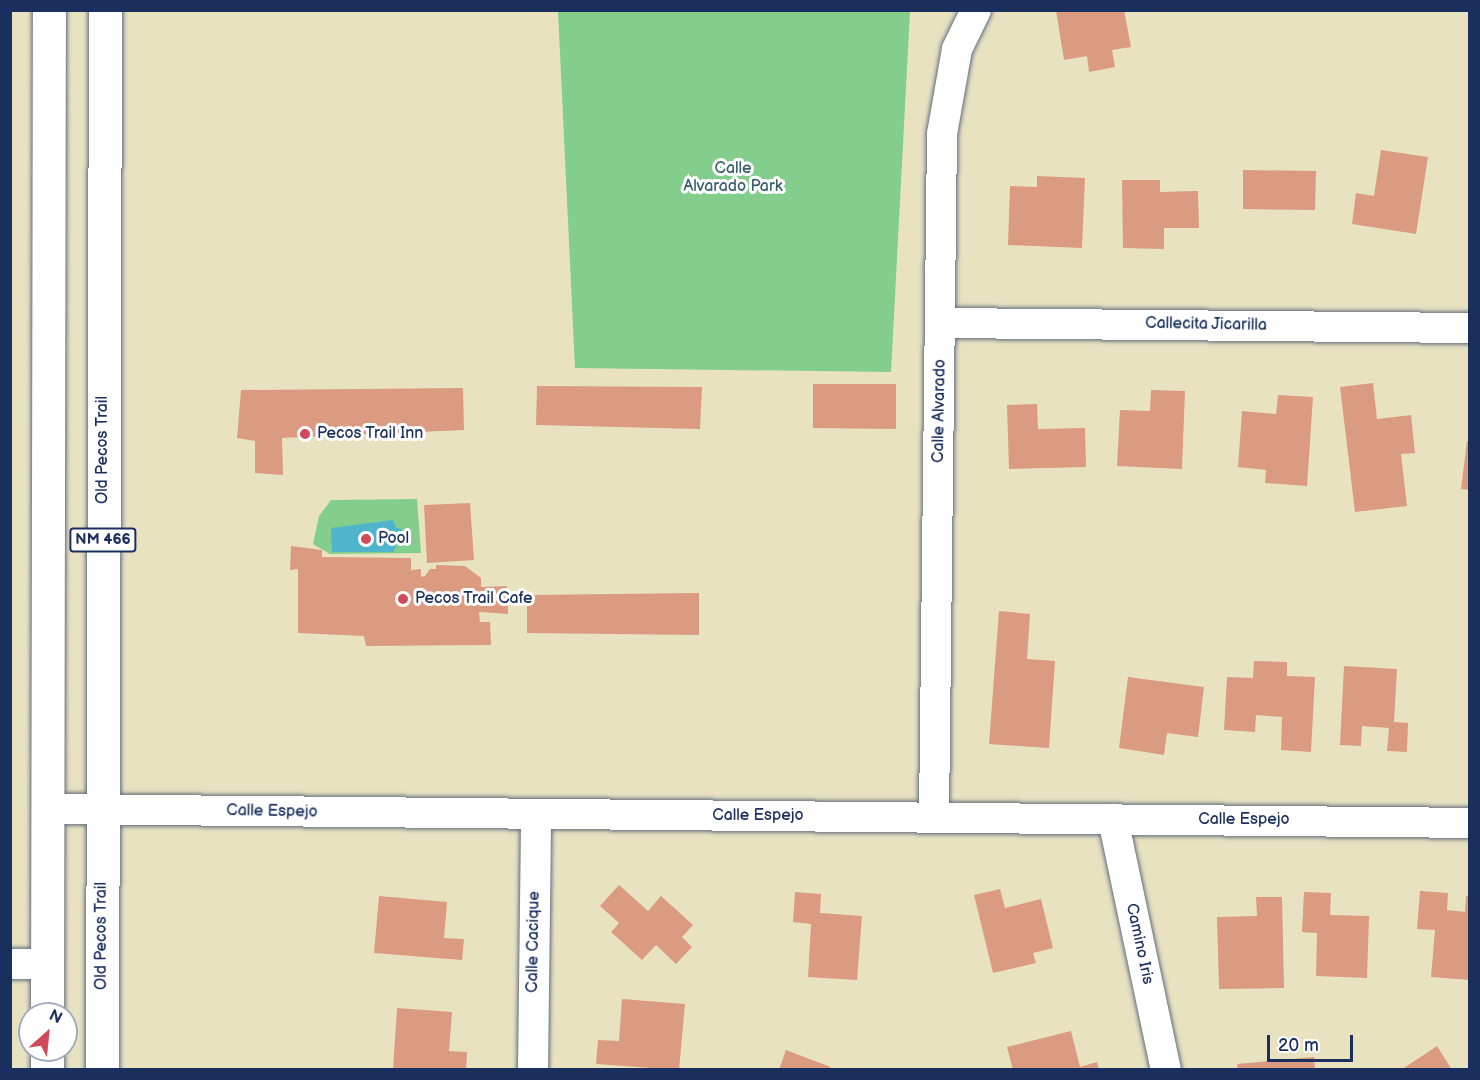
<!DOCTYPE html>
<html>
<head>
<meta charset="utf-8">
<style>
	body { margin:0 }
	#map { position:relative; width:1480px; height:1080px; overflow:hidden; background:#e9e2c1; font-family:"Balsamiq Sans",sans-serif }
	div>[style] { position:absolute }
	.green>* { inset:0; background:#83ce8c }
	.water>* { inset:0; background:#4fb5cd }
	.building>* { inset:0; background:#db9b81 }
	.roads { filter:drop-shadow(0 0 2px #636e81) drop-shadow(0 0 2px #636e81) }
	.minor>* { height:30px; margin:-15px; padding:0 15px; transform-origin:15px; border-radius:15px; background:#fff }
	.primary>* { height:33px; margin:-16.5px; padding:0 16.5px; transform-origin:16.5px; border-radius:16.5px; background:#fff }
	.dots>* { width:16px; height:16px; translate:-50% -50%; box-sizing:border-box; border:3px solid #fff; border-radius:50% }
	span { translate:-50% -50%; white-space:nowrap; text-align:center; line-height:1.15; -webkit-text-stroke:6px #fff; paint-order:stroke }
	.shield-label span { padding:2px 4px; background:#fff; border:2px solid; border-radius:4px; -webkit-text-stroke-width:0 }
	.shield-label { font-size:15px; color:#1b2f5e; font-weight:700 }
	.park-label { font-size:16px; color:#3a5f6c }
	.street-label { font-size:16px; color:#1b2f5e }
	.poi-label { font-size:16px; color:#1b2f5e }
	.left { translate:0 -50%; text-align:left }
	.frame { position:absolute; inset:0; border:12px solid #1b2f5e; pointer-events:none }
	.north { position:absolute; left:18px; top:1002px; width:60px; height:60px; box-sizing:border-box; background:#fff; border:2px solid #a4acbf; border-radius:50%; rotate:27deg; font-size:16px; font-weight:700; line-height:24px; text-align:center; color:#1b2f5e }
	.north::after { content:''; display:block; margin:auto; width:21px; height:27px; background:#d1495b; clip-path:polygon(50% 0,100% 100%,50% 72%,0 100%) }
	.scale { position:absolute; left:1267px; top:1035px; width:86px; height:27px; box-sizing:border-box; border:3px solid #1b2f5e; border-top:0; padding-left:8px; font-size:18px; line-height:21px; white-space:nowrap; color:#1b2f5e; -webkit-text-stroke:4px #fff; paint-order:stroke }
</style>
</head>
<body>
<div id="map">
	<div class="green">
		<i style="clip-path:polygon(558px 11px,910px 11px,891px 372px,575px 368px)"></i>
		<i style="clip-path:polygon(417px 499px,421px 553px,330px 554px,313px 544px,319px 516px,331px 500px)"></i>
	</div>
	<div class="water">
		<i style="clip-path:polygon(393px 520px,396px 528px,402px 529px,402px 543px,397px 544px,393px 552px,332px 552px,331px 528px)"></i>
	</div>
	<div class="building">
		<i style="clip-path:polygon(1056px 10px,1124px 10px,1131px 47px,1112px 50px,1115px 67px,1089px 72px,1087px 56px,1064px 60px)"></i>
		<i style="clip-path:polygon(1381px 150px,1428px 157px,1416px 234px,1352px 224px,1356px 193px,1374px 196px)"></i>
		<i style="clip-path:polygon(1243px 170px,1316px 171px,1315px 210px,1243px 209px)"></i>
		<i style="clip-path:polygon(1037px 176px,1085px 178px,1082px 248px,1008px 245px,1010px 186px,1037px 187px)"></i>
		<i style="clip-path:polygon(1122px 180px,1160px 180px,1160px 192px,1198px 191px,1199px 228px,1164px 228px,1164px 249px,1123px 248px)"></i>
		<i style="clip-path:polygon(1373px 383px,1377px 419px,1411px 415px,1415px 453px,1401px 454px,1407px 506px,1355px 512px,1340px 387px)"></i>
		<i style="clip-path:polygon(813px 384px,896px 384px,896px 429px,813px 428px)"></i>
		<i style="clip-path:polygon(537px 386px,702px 387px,700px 429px,536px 425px)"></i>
		<i style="clip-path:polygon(463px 388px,464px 430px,282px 438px,283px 475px,255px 473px,255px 441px,237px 438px,241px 390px)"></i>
		<i style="clip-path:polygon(1151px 390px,1185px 391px,1182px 469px,1117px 466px,1120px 410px,1150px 411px)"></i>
		<i style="clip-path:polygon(1278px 395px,1313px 397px,1307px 486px,1265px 483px,1266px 470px,1238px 467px,1242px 411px,1276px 414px)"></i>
		<i style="clip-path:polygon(1037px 404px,1038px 429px,1085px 428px,1086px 467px,1009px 469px,1007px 405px)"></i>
		<i style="clip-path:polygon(1467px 441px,1470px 441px,1470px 490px,1461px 489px)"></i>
		<i style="clip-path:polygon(470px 503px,474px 560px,427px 563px,424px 505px)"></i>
		<i style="clip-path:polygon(291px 546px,322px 550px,322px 557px,411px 558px,411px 570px,421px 569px,421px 577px,425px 576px,430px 569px,436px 569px,436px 565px,465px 566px,481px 578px,481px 587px,507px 586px,508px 614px,479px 612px,480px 622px,490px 622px,491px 645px,366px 646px,364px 636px,298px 633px,298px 569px,290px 570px)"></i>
		<i style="clip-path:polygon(699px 593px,699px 635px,527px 633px,527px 595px)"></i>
		<i style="clip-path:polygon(999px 611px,1030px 614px,1027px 659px,1055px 661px,1049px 748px,989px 744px)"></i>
		<i style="clip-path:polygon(1254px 661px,1287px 662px,1287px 676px,1315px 677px,1311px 752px,1281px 750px,1282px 717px,1256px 715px,1255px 732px,1224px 730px,1227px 677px,1253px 678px)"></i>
		<i style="clip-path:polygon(1344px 666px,1397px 669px,1394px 722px,1408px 723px,1407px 752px,1387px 751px,1389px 728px,1362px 726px,1361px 746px,1340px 745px)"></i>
		<i style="clip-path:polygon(1128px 677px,1204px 687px,1198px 737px,1167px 733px,1164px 755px,1119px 748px)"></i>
		<i style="clip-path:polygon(619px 885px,648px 911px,661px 896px,693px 925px,682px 937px,692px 947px,676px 964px,656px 945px,642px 960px,611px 932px,619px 923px,600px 906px)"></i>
		<i style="clip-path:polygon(1000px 889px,1005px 908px,1041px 899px,1053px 948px,1033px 953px,1036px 963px,993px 973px,974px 895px)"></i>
		<i style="clip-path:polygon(1420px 891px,1448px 893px,1447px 910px,1465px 912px,1466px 896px,1470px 897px,1470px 980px,1431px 977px,1435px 930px,1417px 929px)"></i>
		<i style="clip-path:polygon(795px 892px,821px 894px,820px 913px,862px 916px,857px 980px,808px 977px,811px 924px,793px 922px)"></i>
		<i style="clip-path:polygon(1304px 892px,1331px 893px,1330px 915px,1369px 916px,1367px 978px,1316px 976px,1317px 933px,1302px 932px)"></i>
		<i style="clip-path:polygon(379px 896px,447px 902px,444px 938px,464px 939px,462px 960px,374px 953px)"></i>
		<i style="clip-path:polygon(1256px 897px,1282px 897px,1284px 988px,1219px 989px,1217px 917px,1257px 916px)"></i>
		<i style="clip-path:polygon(622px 999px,685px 1004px,679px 1070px,596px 1064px,598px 1040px,619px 1041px)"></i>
		<i style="clip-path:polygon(397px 1008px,452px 1012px,449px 1051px,467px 1052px,466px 1070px,393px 1070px)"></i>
		<i style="clip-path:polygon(1071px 1031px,1080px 1067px,1097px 1062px,1099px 1070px,1013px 1070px,1007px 1047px)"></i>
		<i style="clip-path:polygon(1437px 1046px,1452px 1070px,1401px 1070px)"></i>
		<i style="clip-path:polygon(786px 1050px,828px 1066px,834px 1070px,779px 1070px)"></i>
		<i style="clip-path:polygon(1314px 1057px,1315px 1070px,1238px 1070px,1237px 1064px)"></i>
	</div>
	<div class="roads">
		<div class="minor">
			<i style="left:942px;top:323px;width:528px;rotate:0.54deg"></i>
			<i style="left:47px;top:809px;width:1423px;rotate:0.56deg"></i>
			<i style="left:934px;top:817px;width:683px;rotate:-89.33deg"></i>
			<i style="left:942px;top:134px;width:86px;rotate:-80deg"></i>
			<i style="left:957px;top:49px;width:43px;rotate:-64deg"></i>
			<i style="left:1113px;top:819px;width:257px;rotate:78.1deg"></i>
			<i style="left:10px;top:964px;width:37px"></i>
			<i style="left:533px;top:1070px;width:255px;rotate:-89.3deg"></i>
		</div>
		<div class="primary">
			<i style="left:47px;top:1014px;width:1004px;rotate:-89.89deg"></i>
			<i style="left:47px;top:1070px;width:20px;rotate:-90deg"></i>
			<i style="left:102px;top:1070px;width:1060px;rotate:-89.84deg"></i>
		</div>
	</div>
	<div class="dots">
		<i style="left:305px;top:434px;background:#d1495b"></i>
		<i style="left:366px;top:539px;background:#d1495b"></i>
		<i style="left:403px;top:599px;background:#d1495b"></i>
	</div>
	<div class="shield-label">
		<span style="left:103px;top:540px">NM 466</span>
	</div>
	<div class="park-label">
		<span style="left:733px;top:178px">Calle<br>Alvarado Park</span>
	</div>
	<div class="street-label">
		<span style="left:1206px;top:325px;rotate:1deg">Callecita Jicarilla</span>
		<span style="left:940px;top:411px;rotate:-89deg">Calle Alvarado</span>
		<span style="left:103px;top:450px;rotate:-90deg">Old Pecos Trail</span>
		<span style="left:272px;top:812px;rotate:1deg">Calle Espejo</span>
		<span style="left:758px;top:816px">Calle Espejo</span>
		<span style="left:1244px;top:820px">Calle Espejo</span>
		<span style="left:102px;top:936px;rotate:-90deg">Old Pecos Trail</span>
		<span style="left:534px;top:942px;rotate:-89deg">Calle Cacique</span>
		<span style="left:1139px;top:944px;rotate:78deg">Camino Iris</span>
	</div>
	<div class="poi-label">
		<span class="left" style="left:317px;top:434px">Pecos Trail Inn</span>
		<span class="left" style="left:378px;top:539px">Pool</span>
		<span class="left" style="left:415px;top:599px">Pecos Trail Cafe</span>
	</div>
	<div class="frame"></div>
	<div class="north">N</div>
	<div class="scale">20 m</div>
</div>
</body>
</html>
